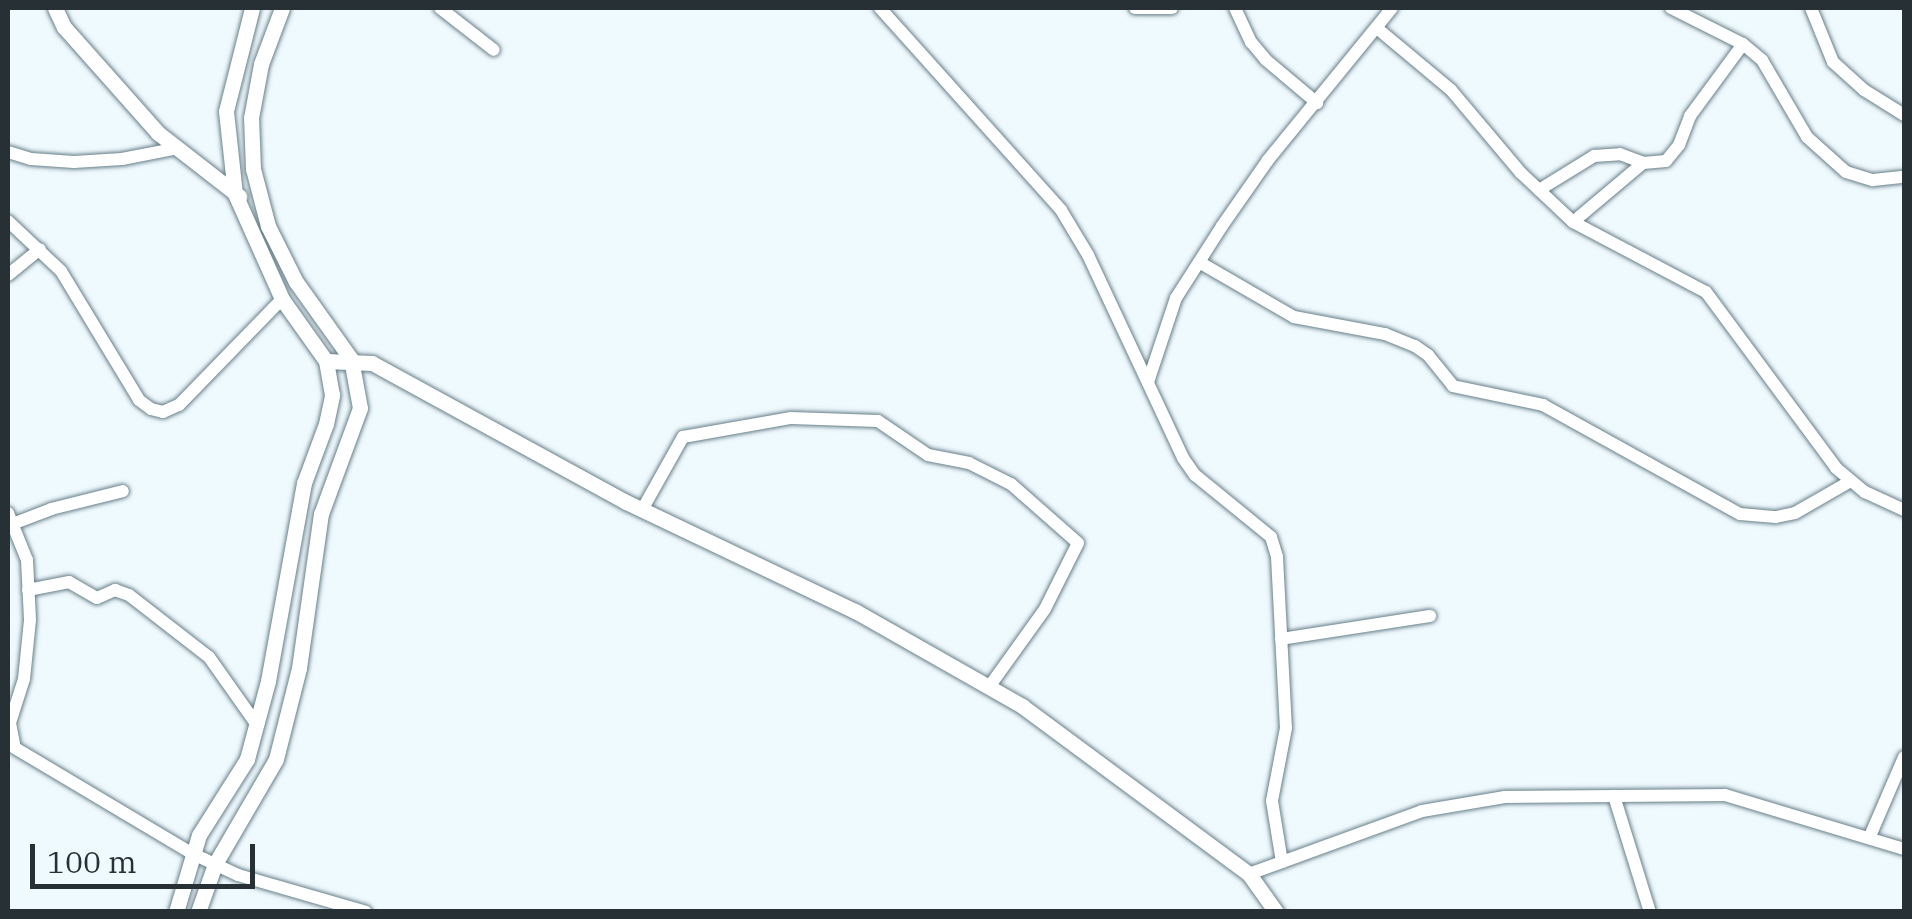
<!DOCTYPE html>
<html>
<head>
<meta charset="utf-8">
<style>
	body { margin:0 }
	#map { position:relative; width:1912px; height:919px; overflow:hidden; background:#effafe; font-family:"IBM Plex Serif",serif }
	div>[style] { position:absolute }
	.roads { filter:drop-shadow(0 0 2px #677f89) drop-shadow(0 0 2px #677f89) }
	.minor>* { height:12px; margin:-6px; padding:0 6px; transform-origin:6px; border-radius:6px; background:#fff }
	.tertiary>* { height:15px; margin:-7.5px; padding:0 7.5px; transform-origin:7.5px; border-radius:7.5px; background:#fff }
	span { translate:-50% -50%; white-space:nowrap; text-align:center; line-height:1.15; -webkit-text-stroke:10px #effafe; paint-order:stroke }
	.frame { position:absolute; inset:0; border:10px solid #263035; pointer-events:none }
	.scale { position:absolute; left:30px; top:844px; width:225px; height:45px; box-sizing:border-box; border:5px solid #263035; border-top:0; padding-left:12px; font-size:30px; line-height:35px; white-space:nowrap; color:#263035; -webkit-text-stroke:8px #effafe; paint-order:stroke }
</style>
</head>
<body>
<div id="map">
	<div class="roads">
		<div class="minor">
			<i style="left:440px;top:8px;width:68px;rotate:37.9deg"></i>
			<i style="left:880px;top:8px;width:271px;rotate:48.1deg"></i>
			<i style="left:1061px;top:210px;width:52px;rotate:59deg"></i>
			<i style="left:1088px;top:255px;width:224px;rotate:64.9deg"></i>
			<i style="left:1183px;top:458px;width:21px;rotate:55deg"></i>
			<i style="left:1195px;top:475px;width:98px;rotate:39.2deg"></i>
			<i style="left:1271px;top:537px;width:21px;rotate:73deg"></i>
			<i style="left:1277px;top:557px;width:171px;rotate:87deg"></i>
			<i style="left:1286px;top:728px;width:74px;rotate:100.9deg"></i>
			<i style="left:1272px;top:801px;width:62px;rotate:80.7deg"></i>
			<i style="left:1135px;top:8px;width:37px"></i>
			<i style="left:1235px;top:8px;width:38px;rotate:65deg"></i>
			<i style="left:1251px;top:42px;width:23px;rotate:50deg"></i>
			<i style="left:1266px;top:60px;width:67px;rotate:40.1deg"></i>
			<i style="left:1671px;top:8px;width:80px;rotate:26.6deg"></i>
			<i style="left:1743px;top:44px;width:25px;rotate:40deg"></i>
			<i style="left:1762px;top:60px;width:89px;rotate:59.7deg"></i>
			<i style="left:1807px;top:137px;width:52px;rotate:41.9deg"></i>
			<i style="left:1846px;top:172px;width:28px;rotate:17deg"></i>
			<i style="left:1873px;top:180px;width:31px;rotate:-6deg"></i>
			<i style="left:1811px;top:8px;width:58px;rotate:67.8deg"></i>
			<i style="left:1833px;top:62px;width:42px;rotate:42.1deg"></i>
			<i style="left:1864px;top:90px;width:47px;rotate:32deg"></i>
			<i style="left:1378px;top:29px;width:95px;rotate:39.9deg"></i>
			<i style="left:1451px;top:90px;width:109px;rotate:49.9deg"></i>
			<i style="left:1521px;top:173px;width:71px;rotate:43.3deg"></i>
			<i style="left:1573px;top:222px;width:150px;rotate:27.8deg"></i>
			<i style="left:1706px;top:292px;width:219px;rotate:53.5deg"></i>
			<i style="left:1836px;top:468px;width:38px;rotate:40deg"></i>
			<i style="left:1865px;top:492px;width:43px;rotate:24.8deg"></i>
			<i style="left:8px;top:152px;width:24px;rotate:17deg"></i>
			<i style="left:31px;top:159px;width:43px;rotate:4deg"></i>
			<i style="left:74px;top:162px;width:48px;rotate:-3.6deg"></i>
			<i style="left:122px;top:159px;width:53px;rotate:-10.9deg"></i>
			<i style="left:1539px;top:190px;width:65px;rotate:-31.7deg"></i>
			<i style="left:1594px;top:156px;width:26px;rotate:-4deg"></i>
			<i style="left:1620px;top:154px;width:25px;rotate:21deg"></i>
			<i style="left:1643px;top:163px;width:23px;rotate:-5deg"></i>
			<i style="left:1666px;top:161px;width:21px;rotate:-51deg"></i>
			<i style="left:1679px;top:145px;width:31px;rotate:-69deg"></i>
			<i style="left:1690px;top:116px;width:89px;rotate:-53.6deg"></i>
			<i style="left:8px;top:221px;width:73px;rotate:43.3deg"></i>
			<i style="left:61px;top:271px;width:151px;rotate:58.8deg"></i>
			<i style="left:139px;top:400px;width:15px;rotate:37deg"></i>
			<i style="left:151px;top:409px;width:12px;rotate:14deg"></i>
			<i style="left:163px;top:412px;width:17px;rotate:-24deg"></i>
			<i style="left:179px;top:405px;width:148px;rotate:-45.8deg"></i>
			<i style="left:1573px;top:222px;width:92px;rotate:-40.1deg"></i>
			<i style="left:1199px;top:262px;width:110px;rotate:30.1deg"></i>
			<i style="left:1294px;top:317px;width:93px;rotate:10.6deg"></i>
			<i style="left:1385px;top:334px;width:32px;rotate:22deg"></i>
			<i style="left:1415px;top:346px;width:16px;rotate:35deg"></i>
			<i style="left:1428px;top:355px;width:40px;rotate:51deg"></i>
			<i style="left:1453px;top:386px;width:92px;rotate:11.9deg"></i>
			<i style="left:1543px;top:405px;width:225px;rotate:29deg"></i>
			<i style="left:1740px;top:514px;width:36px;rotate:5deg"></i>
			<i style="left:1776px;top:517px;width:19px;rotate:-12deg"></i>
			<i style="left:1795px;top:513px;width:62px;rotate:-29.9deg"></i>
			<i style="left:8px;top:275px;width:41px;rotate:-39.1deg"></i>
			<i style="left:1148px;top:382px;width:89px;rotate:-71.6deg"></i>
			<i style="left:1176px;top:298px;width:85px;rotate:-57.4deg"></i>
			<i style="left:1222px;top:226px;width:80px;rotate:-55.1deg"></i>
			<i style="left:1268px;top:160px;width:196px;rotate:-50.8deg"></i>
			<i style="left:642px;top:510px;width:84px;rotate:-60.7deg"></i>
			<i style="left:683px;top:437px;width:110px;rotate:-10deg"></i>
			<i style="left:791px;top:418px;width:87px;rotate:2deg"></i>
			<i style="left:878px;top:421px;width:60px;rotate:34.2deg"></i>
			<i style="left:928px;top:455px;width:42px;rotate:11deg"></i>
			<i style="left:969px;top:463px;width:47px;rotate:26.6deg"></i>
			<i style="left:1011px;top:484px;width:89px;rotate:41.4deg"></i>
			<i style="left:1078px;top:543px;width:74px;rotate:116.6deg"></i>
			<i style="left:1045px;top:609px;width:96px;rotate:125.7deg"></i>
			<i style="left:8px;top:513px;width:51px;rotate:68deg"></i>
			<i style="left:27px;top:560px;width:60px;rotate:87.1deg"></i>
			<i style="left:30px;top:620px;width:59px;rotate:95.8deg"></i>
			<i style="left:24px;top:679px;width:46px;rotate:107.7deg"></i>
			<i style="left:10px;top:723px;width:25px;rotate:79deg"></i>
			<i style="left:15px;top:748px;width:205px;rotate:30.8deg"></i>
			<i style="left:191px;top:853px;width:52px;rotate:25.1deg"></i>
			<i style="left:238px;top:875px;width:133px;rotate:16.1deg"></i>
			<i style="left:15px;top:523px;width:39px;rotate:-21deg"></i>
			<i style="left:51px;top:509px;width:74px;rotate:-14deg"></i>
			<i style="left:28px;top:590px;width:42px;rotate:-11deg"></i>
			<i style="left:69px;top:582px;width:32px;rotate:30deg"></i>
			<i style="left:97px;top:598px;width:20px;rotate:-24deg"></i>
			<i style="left:115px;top:590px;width:15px;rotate:20deg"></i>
			<i style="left:129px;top:595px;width:101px;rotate:37.8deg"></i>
			<i style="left:209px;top:657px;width:83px;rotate:54.8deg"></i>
			<i style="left:1281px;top:639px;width:151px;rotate:-8.8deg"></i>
			<i style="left:1614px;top:796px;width:121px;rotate:72.8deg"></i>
			<i style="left:1870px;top:836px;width:86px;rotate:-66.7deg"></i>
			<i style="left:1249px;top:874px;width:184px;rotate:-20deg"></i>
			<i style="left:1422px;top:811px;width:84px;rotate:-9.6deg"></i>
			<i style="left:1505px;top:797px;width:220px;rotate:-0.5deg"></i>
			<i style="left:1725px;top:795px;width:187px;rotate:16.8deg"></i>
		</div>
		<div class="tertiary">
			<i style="left:55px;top:8px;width:21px;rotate:65deg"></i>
			<i style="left:64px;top:27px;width:142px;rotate:48.4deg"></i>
			<i style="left:158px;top:133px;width:103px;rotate:37.9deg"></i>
			<i style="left:326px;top:361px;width:46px;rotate:2.5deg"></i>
			<i style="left:372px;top:363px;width:290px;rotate:28.7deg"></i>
			<i style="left:626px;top:502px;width:254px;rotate:25.5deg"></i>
			<i style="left:855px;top:611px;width:192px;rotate:29.6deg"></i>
			<i style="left:1022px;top:706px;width:282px;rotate:36.5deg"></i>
			<i style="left:1249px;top:874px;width:47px;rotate:54.6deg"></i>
			<i style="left:176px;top:912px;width:80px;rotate:-73.4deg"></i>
			<i style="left:199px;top:835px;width:90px;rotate:-57.7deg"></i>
			<i style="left:247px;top:759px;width:81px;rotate:-74.9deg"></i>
			<i style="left:268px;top:681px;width:201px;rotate:-79.7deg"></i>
			<i style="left:304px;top:483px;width:63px;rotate:-69.6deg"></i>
			<i style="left:326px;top:424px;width:30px;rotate:-78deg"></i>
			<i style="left:332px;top:395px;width:35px;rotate:-100deg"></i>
			<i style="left:326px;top:361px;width:76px;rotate:-125.4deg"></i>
			<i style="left:282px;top:299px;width:115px;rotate:-114.1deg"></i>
			<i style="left:235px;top:194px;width:83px;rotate:-96.2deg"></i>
			<i style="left:226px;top:111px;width:106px;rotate:-75.8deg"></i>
			<i style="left:198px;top:912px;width:51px;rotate:-70.5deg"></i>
			<i style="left:215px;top:864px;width:121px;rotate:-59.8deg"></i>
			<i style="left:276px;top:759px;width:94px;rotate:-75.8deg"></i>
			<i style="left:299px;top:668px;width:156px;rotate:-81.9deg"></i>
			<i style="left:321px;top:514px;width:113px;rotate:-69.8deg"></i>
			<i style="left:360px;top:408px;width:50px;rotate:-100.4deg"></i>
			<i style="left:351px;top:359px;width:95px;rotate:-125.5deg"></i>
			<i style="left:296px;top:282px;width:63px;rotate:-116.6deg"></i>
			<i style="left:268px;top:226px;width:59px;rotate:-104.7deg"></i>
			<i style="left:253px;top:169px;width:51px;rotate:-92.2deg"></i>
			<i style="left:251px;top:118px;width:55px;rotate:-79.5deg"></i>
			<i style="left:261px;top:64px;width:60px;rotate:-69.4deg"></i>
		</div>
	</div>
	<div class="frame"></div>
	<div class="scale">100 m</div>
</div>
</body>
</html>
